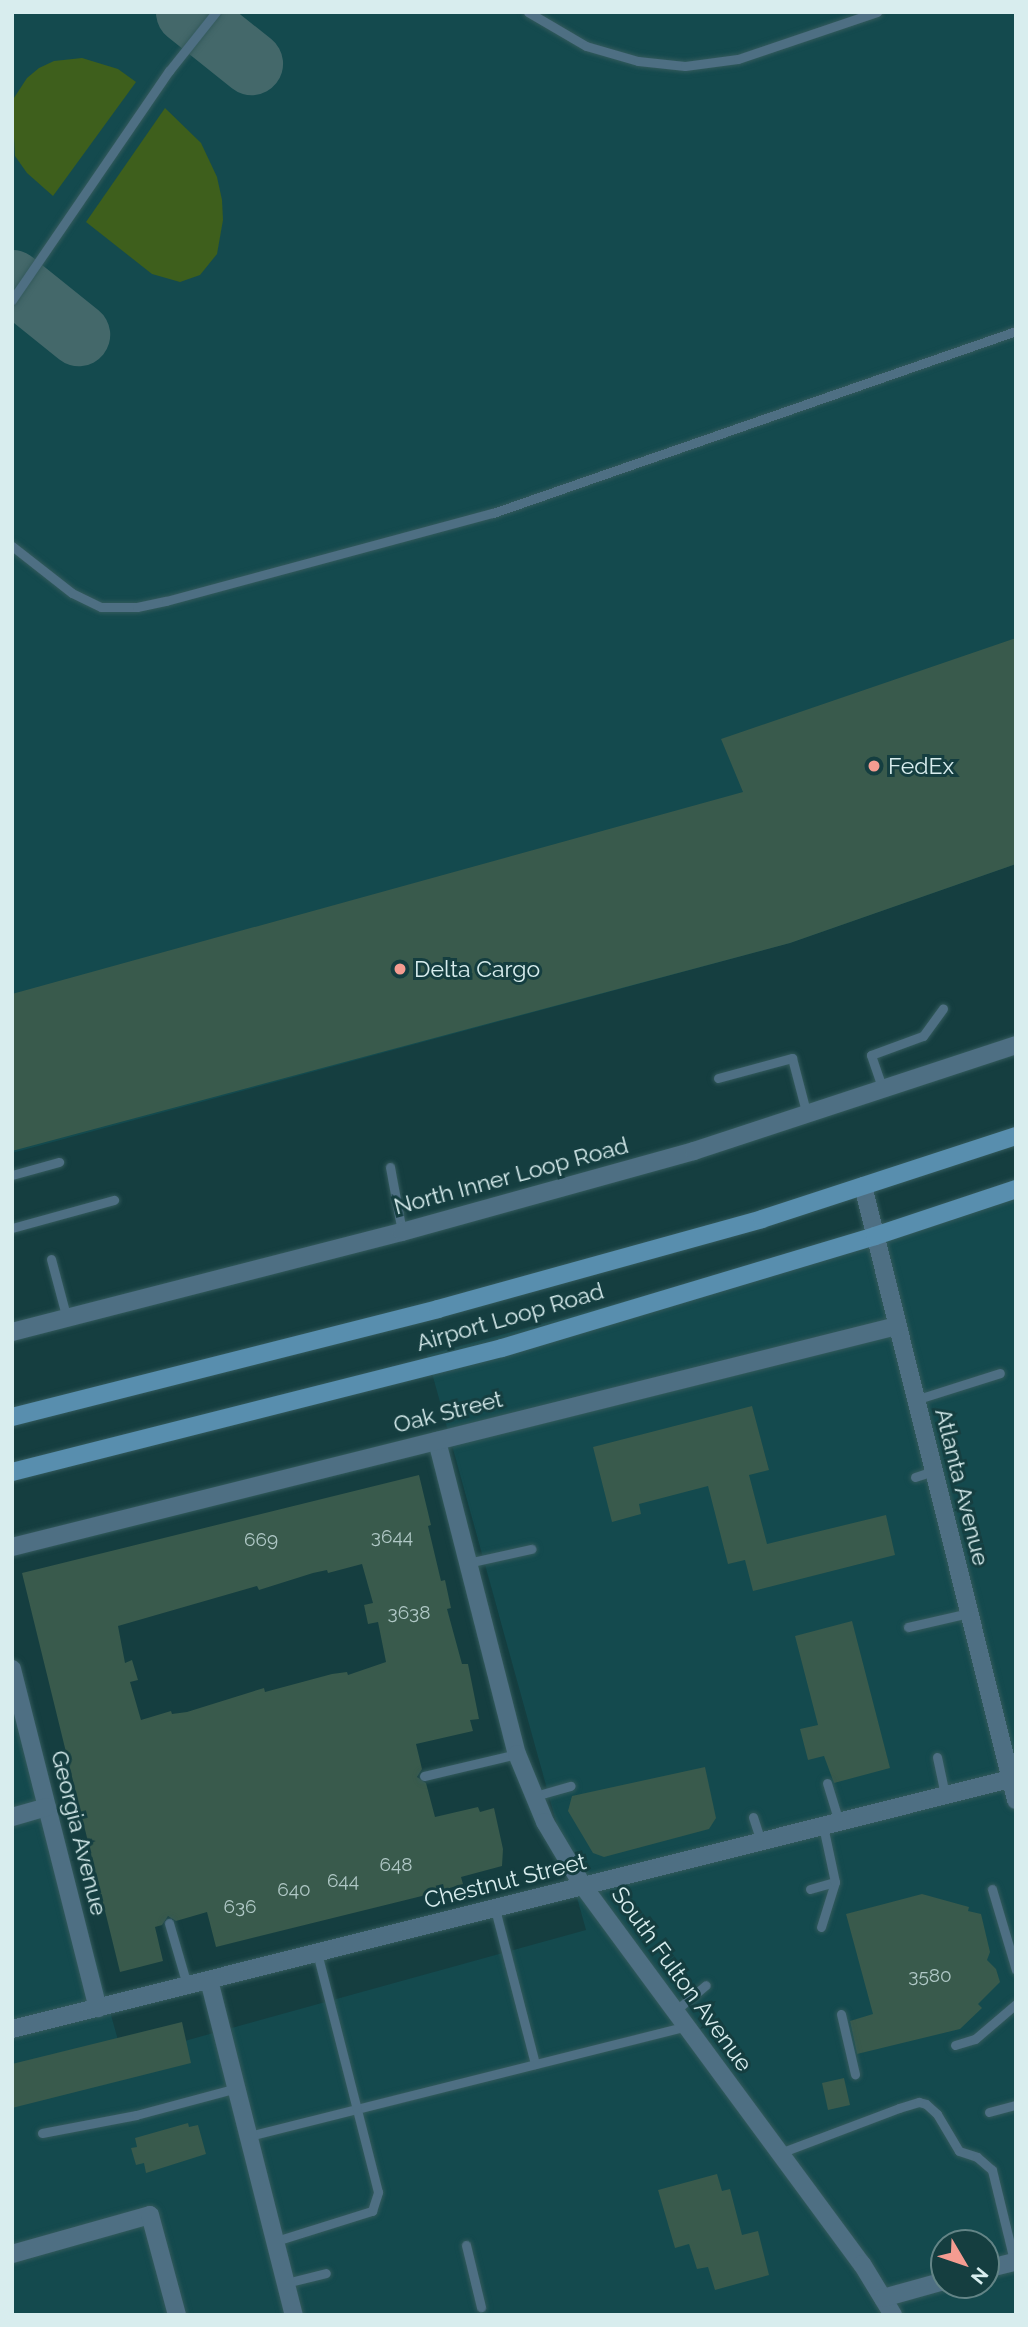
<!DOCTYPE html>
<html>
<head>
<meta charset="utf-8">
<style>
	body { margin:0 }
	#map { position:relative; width:1028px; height:2327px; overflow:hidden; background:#153e40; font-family:Raleway,sans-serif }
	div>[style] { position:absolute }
	.built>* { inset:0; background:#144a4e }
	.green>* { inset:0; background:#3e5f1c }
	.taxiway>* { height:63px; margin:-31.5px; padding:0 31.5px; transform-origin:31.5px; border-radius:31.5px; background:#44686a }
	.building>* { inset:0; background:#395a4c }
	.roads { filter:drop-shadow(0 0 2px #345a5c) drop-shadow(0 0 2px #345a5c) }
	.service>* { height:9px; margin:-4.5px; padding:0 4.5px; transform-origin:4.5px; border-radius:4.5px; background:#4e6f83 }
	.minor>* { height:18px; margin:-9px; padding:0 9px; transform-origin:9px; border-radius:9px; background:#4e6f83 }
	.tertiary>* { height:18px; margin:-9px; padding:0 9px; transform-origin:9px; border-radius:9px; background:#4e6f83 }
	.secondary>* { height:18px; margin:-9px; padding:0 9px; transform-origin:9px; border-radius:9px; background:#588eae }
	.dots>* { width:19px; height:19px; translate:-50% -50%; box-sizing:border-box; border:4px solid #153e40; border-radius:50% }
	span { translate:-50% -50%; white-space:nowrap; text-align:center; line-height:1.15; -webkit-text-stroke:6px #153e40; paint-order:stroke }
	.number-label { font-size:19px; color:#b0c8c6 }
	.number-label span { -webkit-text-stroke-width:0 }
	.poi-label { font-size:23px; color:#d8edee }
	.left { translate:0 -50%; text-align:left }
	.street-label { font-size:23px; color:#d8edee }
	.frame { position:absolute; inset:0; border:14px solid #d8edee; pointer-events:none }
	.north { position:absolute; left:930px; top:2229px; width:70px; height:70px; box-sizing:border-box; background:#153e40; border:2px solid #638486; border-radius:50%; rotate:129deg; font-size:19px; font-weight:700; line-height:28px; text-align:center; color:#d8edee }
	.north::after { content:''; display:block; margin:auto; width:24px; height:32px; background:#f59c91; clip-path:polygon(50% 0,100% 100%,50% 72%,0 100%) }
</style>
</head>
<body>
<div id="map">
	<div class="built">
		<i style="clip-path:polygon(12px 12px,1016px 12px,1016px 864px,790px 943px,12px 1153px)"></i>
		<i style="clip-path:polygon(evenodd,1016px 1184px,1016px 2315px,12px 2315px,12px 1661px,123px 2058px,586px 1930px,427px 1355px,802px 1253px,1016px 1184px,944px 2243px,986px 2243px,986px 2285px,944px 2285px,944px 2243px)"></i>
	</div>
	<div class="green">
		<i style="clip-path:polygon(82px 58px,118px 69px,136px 82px,53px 196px,27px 173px,15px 156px,12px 101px,27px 78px,39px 68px,54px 61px)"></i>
		<i style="clip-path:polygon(165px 108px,201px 143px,217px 177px,222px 200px,223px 220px,217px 254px,200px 275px,180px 282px,152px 274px,86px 222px)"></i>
	</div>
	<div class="taxiway">
		<i style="left:187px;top:12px;width:82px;rotate:38.6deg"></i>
		<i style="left:12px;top:281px;width:85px;rotate:38.8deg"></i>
	</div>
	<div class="building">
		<i style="clip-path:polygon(1016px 638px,1016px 864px,790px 943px,12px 1151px,12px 994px,743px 792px,721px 739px)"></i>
		<i style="clip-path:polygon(752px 1406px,769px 1470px,749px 1475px,767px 1544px,886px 1515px,895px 1555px,753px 1591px,745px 1560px,728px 1564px,708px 1486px,639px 1504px,641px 1514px,612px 1522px,593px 1447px)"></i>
		<i style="clip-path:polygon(evenodd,419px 1475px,431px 1525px,428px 1526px,441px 1581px,445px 1580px,451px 1608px,447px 1609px,462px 1664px,468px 1664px,479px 1719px,470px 1720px,473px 1731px,416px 1744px,422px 1769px,417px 1777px,426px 1783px,435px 1817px,478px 1807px,480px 1812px,494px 1808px,503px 1849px,502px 1866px,461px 1877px,463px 1884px,426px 1895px,216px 1947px,207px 1912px,176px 1921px,168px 1916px,162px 1925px,155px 1927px,163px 1961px,120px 1972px,22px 1573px,419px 1475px,362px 1564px,373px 1603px,364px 1605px,368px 1624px,378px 1622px,386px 1662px,348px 1675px,347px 1672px,332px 1674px,265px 1692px,264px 1688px,187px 1712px,172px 1714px,171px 1711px,141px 1720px,130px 1682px,138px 1680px,132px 1660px,125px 1663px,118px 1626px,257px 1586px,259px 1590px,313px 1573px,327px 1570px,328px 1573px,362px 1564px)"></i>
		<i style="clip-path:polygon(852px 1621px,890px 1768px,834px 1783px,824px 1756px,808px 1760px,800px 1729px,818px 1725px,795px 1636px)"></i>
		<i style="clip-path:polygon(705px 1767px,716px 1818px,709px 1829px,604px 1857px,593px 1853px,568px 1811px,572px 1796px)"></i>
		<i style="clip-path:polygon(922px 1894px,969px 1907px,968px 1911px,981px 1914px,990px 1952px,987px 1960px,996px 1969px,1000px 1982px,978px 2004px,982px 2008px,960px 2029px,857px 2054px,850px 2021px,873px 2014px,846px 1914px)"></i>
		<i style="clip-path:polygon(182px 2022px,191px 2063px,12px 2108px,12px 2064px)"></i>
		<i style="clip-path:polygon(844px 2078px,850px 2105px,828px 2110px,822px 2083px)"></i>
		<i style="clip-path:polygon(188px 2123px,189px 2127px,198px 2125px,206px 2154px,146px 2173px,144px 2163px,136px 2165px,131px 2148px,137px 2147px,135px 2138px)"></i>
		<i style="clip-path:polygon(717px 2174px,722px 2191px,730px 2189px,742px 2235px,758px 2231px,769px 2275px,715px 2290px,708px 2267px,697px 2269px,689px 2244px,675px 2248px,658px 2190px)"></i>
	</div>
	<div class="roads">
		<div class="service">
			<i style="left:528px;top:12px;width:67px;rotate:30.4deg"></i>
			<i style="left:586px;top:46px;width:54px;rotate:16.1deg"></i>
			<i style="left:638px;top:61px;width:47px;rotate:6.1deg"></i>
			<i style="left:685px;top:66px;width:53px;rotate:-7.5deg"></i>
			<i style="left:738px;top:59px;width:147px;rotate:-18.7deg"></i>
			<i style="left:12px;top:300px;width:278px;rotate:-55.6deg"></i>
			<i style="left:169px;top:71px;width:75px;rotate:-51.5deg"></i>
			<i style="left:12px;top:546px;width:76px;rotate:38.1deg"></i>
			<i style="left:72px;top:593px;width:32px;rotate:26deg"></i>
			<i style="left:101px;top:607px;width:36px"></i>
			<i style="left:137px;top:607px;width:30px;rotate:-12deg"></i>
			<i style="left:166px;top:601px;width:339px;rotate:-15.1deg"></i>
			<i style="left:493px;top:513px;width:554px;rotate:-19.19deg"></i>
			<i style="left:718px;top:1078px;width:77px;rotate:-15.1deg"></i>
			<i style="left:792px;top:1058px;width:59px;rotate:75.3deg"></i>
			<i style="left:883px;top:1090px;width:37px;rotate:-109deg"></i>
			<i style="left:871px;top:1055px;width:55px;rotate:-20.1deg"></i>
			<i style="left:923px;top:1036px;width:34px;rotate:-54deg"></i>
			<i style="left:390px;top:1167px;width:66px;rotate:79.5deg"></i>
			<i style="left:12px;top:1175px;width:49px;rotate:-15.5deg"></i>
			<i style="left:12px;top:1228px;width:106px;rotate:-15.4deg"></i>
			<i style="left:51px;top:1259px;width:62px;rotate:75.1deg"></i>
			<i style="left:915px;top:1400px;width:89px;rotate:-17.6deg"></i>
			<i style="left:915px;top:1477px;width:19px;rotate:-18deg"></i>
			<i style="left:468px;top:1563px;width:65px;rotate:-12.5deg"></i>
			<i style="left:908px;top:1627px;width:63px;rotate:-12.9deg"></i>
			<i style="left:937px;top:1757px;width:39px;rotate:78deg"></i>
			<i style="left:424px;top:1776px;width:96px;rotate:-13.3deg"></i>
			<i style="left:827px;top:1783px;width:41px;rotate:72.9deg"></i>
			<i style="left:535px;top:1796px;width:37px;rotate:-16deg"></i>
			<i style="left:753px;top:1817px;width:26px;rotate:72deg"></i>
			<i style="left:810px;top:1889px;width:26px;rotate:-16deg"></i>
			<i style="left:992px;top:1889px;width:84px;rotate:73.5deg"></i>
			<i style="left:495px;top:1909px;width:160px;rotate:75.5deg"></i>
			<i style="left:169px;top:1923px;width:65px;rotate:73.8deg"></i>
			<i style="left:821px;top:1927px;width:47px;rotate:-72.7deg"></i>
			<i style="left:835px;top:1882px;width:57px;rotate:-102.1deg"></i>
			<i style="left:675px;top:2011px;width:40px;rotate:-40deg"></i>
			<i style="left:841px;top:2014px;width:62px;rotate:76.9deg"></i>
			<i style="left:955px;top:2045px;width:21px;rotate:-17deg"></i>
			<i style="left:975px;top:2039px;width:54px;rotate:-40.5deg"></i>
			<i style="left:989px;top:2112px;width:28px;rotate:-15deg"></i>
			<i style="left:42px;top:2133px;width:96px;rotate:-10.8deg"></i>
			<i style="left:136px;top:2115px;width:105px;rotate:-15deg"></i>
			<i style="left:249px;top:2136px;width:451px;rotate:-14.1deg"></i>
			<i style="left:780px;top:2153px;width:127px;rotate:-20.7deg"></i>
			<i style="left:899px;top:2108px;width:21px;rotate:-17deg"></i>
			<i style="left:919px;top:2102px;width:7px;rotate:16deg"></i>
			<i style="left:926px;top:2104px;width:15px;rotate:42deg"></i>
			<i style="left:937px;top:2114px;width:43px;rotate:59.3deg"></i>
			<i style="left:959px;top:2151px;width:19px;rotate:18deg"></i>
			<i style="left:977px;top:2157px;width:20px;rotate:41deg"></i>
			<i style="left:992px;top:2170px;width:97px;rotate:76.3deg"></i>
			<i style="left:276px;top:2241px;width:101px;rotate:-17.4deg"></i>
			<i style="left:372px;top:2211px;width:20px;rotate:-72deg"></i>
			<i style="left:378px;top:2192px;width:247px;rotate:-104.3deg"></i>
			<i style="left:466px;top:2245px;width:64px;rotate:76.4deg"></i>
			<i style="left:286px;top:2283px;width:41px;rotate:-14deg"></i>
		</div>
		<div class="minor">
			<i style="left:12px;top:1332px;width:403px;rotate:-14.4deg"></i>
			<i style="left:402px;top:1232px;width:303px;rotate:-15.5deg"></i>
			<i style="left:694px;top:1151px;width:339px;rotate:-18.2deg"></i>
			<i style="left:437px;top:1441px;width:323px;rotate:75.7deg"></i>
			<i style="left:517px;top:1754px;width:74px;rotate:67.6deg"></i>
			<i style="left:545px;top:1822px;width:74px;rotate:59.3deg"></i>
			<i style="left:583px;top:1886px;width:470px;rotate:53.6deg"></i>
			<i style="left:862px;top:2264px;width:60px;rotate:58.7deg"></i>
			<i style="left:12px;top:1547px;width:912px;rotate:-14.02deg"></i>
			<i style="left:12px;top:1669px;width:350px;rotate:75.8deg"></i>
			<i style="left:12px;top:1817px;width:36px;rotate:-16deg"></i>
			<i style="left:209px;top:1980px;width:346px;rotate:75.8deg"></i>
			<i style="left:12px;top:2029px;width:1029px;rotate:-14.06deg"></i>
			<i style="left:12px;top:2254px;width:143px;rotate:-15.8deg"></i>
			<i style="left:150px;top:2215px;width:104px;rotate:74.9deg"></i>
			<i style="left:986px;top:2269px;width:29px;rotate:-14deg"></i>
			<i style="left:883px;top:2298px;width:63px;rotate:-15.6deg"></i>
		</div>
		<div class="tertiary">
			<i style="left:863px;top:1186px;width:633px;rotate:76.01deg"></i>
		</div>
		<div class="secondary">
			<i style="left:12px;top:1417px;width:439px;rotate:-14.2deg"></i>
			<i style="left:438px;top:1309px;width:336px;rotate:-15.5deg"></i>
			<i style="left:762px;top:1219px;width:267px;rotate:-18.1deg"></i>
			<i style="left:12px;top:1472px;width:505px;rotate:-14.2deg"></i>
			<i style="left:502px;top:1348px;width:389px;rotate:-16.7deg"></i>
			<i style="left:875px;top:1236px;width:149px;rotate:-18.4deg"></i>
		</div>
	</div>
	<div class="dots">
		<i style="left:874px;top:766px;background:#f59c91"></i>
		<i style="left:400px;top:969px;background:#f59c91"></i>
	</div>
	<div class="number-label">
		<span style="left:392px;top:1537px">3644</span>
		<span style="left:261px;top:1540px">669</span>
		<span style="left:409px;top:1613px">3638</span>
		<span style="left:396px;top:1865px">648</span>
		<span style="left:343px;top:1881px">644</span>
		<span style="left:294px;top:1890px">640</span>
		<span style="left:240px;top:1907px">636</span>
		<span style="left:930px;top:1976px">3580</span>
	</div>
	<div class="poi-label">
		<span class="left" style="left:888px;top:766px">FedEx</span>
		<span class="left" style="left:414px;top:969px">Delta Cargo</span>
	</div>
	<div class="street-label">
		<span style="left:511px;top:1176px;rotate:-15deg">North Inner Loop Road</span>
		<span style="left:510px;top:1317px;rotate:-16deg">Airport Loop Road</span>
		<span style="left:448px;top:1412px;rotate:-14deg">Oak Street</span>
		<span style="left:962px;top:1487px;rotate:76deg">Atlanta Avenue</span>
		<span style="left:79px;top:1833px;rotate:76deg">Georgia Avenue</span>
		<span style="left:505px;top:1881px;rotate:-14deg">Chestnut Street</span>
		<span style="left:682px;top:1979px;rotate:54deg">South Fulton Avenue</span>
	</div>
	<div class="frame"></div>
	<div class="north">N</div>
</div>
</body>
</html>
